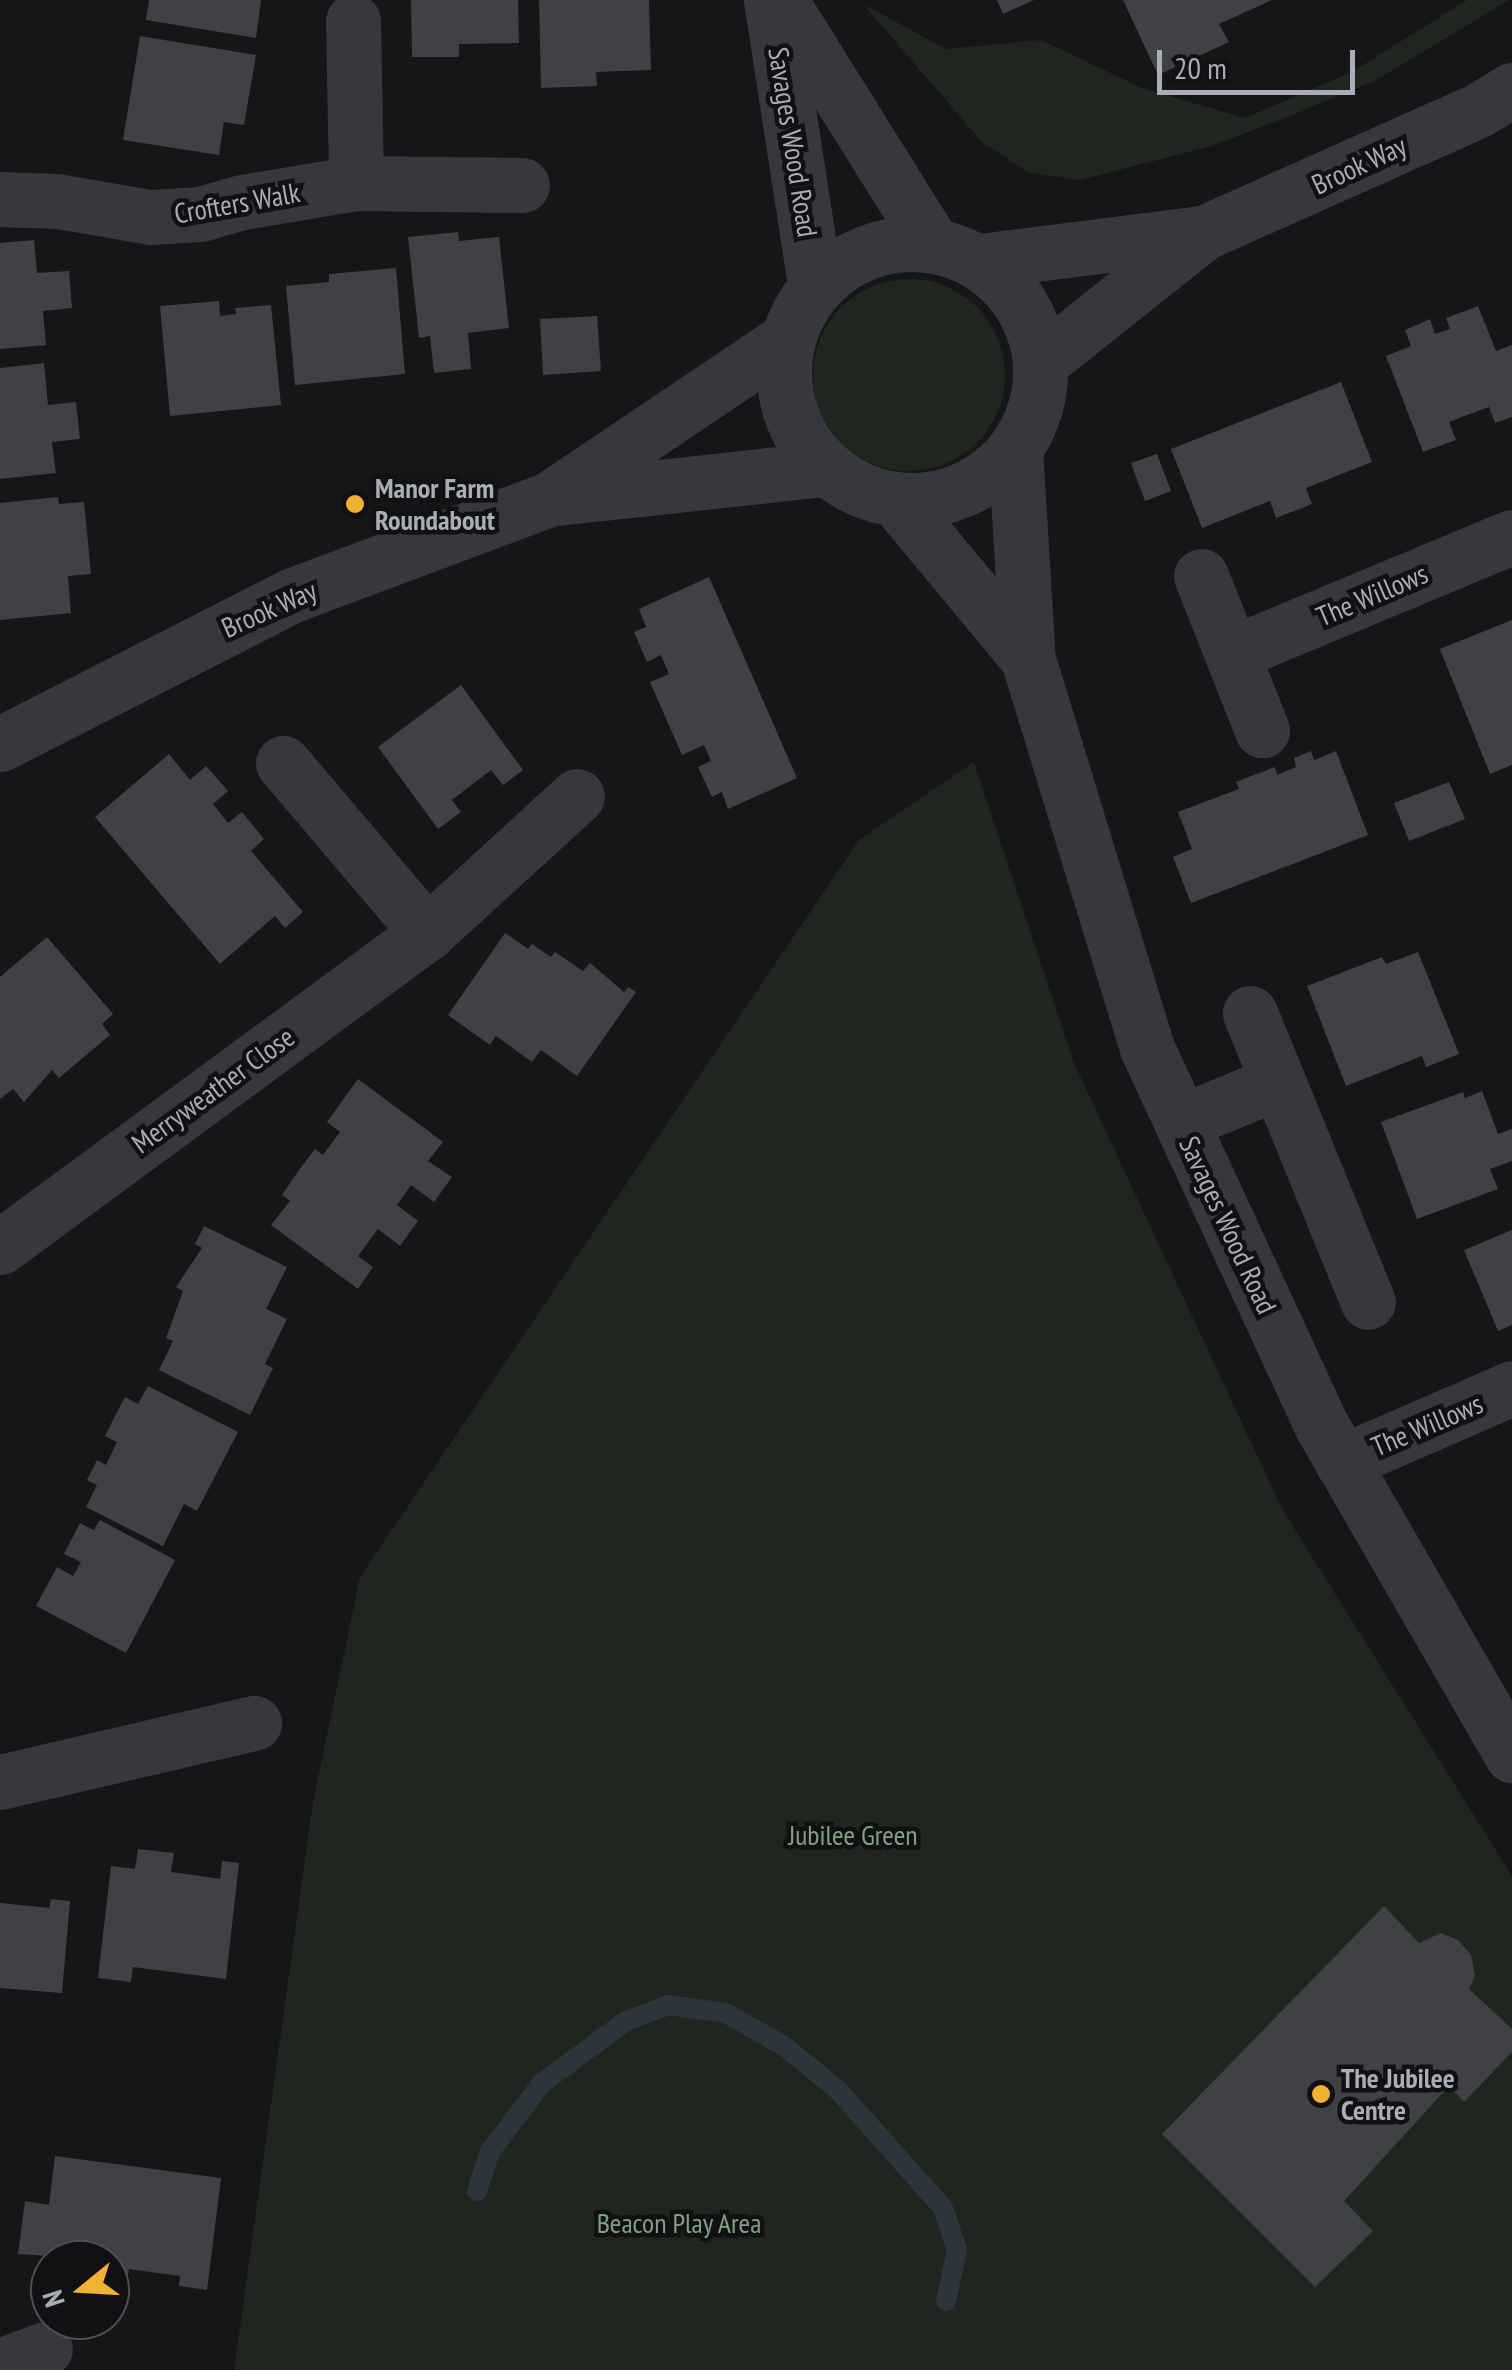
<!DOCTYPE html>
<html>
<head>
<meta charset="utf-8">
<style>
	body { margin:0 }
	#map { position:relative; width:1512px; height:2370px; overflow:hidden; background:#161618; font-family:"PT Sans Narrow",sans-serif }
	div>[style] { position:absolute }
	.green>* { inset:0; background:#1e261f }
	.round { border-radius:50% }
	.stream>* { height:20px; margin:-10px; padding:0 10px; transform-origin:10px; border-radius:10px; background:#2c353c }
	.building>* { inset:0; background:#404145 }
	.minor>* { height:55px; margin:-27.5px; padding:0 27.5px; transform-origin:27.5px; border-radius:27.5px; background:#37383d }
	.minor>.ring { margin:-27.5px; padding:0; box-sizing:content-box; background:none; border:55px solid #37383d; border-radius:50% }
	.dots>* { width:28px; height:28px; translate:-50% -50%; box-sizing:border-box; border:5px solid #111113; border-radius:50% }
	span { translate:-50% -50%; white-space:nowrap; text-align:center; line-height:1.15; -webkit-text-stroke:9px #111113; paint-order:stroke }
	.street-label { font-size:28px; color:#a8adb8 }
	.poi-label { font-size:28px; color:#a8adb8; font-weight:700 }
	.left { translate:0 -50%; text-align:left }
	.park-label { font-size:28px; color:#7fa381 }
	.north { position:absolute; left:30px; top:2240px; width:100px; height:100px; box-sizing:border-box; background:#111113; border:2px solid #4d4f55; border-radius:50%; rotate:252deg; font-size:28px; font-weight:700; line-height:40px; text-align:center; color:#a8adb8 }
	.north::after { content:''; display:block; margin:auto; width:35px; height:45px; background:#f2b134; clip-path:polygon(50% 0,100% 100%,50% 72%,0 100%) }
	.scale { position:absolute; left:1157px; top:50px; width:198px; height:45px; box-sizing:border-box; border:5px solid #a8adb8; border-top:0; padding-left:12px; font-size:30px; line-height:35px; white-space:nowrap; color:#a8adb8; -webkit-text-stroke:8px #111113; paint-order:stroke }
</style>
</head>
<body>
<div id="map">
	<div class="green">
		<i style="clip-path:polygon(1467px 0,1509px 0,1378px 79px,1288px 117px,1208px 147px,1080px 180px,1029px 173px,982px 142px,863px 4px,946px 49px,1041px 40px,1142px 88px,1245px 118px,1352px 72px)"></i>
		<i class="round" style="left:813px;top:279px;width:192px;height:192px"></i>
		<i style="clip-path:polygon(974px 762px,1075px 1065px,1282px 1509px,1512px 1876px,1512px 2370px,234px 2370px,313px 1802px,360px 1577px,859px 840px)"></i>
	</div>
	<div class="stream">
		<i style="left:477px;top:2191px;width:40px;rotate:-72deg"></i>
		<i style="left:489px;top:2153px;width:88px;rotate:-52.9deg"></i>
		<i style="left:542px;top:2083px;width:104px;rotate:-36.4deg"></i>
		<i style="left:626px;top:2021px;width:46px;rotate:-20.4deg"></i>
		<i style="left:669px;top:2005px;width:58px;rotate:8deg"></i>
		<i style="left:726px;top:2013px;width:67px;rotate:29.6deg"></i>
		<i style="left:784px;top:2046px;width:68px;rotate:39.1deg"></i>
		<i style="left:837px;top:2089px;width:159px;rotate:48.3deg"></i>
		<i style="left:943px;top:2208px;width:44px;rotate:71.6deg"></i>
		<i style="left:957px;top:2250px;width:52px;rotate:102.2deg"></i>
	</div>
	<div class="building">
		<i style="clip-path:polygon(149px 0,261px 0,256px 38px,146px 20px)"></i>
		<i style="clip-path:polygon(411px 0,518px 0,519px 43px,459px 44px,459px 57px,412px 57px)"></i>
		<i style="clip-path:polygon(539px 0,649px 0,651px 70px,596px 72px,597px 86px,541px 88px)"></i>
		<i style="clip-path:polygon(997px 0,1034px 0,1003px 14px)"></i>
		<i style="clip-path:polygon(1123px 0,1272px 0,1219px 24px,1229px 42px,1158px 75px)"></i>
		<i style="clip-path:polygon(140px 36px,256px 55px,244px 125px,224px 122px,219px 155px,123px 140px)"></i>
		<i style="clip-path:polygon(458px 232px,459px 241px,499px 237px,509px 328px,468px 333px,471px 369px,434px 373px,430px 336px,419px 338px,408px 237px)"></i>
		<i style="clip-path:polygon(34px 240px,37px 273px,69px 271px,72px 308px,43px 311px,46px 345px,0 349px,0 243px)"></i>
		<i style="clip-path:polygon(396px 268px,405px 374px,295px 385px,286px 286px,329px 282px,329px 274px)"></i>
		<i style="clip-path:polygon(219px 301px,220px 316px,236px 314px,235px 308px,271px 305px,281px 405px,170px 416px,160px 306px)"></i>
		<i style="clip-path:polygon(1478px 306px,1496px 351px,1512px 345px,1512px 417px,1495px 423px,1489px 407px,1467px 415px,1449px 422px,1456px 440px,1423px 452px,1386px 356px,1411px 346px,1405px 330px,1430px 319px,1435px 334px,1450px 329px,1446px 318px)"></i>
		<i style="clip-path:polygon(597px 316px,601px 371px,543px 375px,540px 319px)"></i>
		<i style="clip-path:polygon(44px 363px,48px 405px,76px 402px,80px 439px,52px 442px,56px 473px,0 479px,0 368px)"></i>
		<i style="clip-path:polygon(1341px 382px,1372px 462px,1306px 488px,1312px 504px,1276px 518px,1270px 501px,1202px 528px,1171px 449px)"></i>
		<i style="clip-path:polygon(1157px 454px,1171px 491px,1145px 501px,1131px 463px)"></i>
		<i style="clip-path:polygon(58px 497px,59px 504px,84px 502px,91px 574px,68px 576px,71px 613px,0 620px,0 503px)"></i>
		<i style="clip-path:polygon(709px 577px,797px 778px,728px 809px,722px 792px,712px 797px,698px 767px,711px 761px,704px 745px,682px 755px,650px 682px,669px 674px,661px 655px,647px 662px,634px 632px,646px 627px,639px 609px)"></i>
		<i style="clip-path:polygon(1512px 620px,1512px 765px,1490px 774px,1440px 649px)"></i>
		<i style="clip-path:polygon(461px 685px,523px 770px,503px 785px,491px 770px,452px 800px,461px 812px,438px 829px,378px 747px)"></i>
		<i style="clip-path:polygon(1311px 751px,1314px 760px,1336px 751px,1368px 835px,1191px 903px,1173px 857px,1192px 849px,1178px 812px,1239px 789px,1236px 782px,1254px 775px,1275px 767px,1277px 775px,1296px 767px,1294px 758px)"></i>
		<i style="clip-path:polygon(169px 754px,190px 780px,206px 766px,228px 791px,213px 804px,228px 823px,242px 812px,264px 839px,251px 851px,303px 912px,285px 928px,275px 916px,220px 964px,95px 817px)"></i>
		<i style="clip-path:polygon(1449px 782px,1465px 819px,1409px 841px,1394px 803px)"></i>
		<i style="clip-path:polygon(505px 933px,528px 949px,532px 944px,551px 957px,555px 952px,583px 971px,590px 963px,624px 992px,628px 987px,636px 992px,577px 1076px,541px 1050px,532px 1062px,496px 1036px,490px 1045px,448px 1015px)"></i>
		<i style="clip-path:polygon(47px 937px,113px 1014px,102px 1024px,110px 1035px,59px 1078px,52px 1070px,24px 1102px,13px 1089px,0 1099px,0 977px)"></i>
		<i style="clip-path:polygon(1418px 952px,1459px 1054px,1426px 1067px,1422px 1056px,1346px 1086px,1307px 986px,1382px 957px,1386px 964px)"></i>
		<i style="clip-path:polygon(358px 1079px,443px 1142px,428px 1161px,452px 1177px,434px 1202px,411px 1185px,397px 1205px,418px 1221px,400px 1246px,378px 1229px,358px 1256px,373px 1267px,358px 1289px,271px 1225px,290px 1201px,282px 1195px,299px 1170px,315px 1149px,323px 1155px,340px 1132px,327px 1122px)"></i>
		<i style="clip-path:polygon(1482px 1091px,1498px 1134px,1512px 1129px,1512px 1161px,1490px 1169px,1498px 1189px,1417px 1219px,1381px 1122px,1463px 1092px,1465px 1098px)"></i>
		<i style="clip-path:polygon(204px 1226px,287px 1267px,266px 1309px,287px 1319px,265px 1364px,273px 1368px,250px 1415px,159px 1370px,173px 1341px,166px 1338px,183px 1291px,176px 1287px,202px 1248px,195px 1244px)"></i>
		<i style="clip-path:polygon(1512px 1230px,1512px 1325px,1498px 1331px,1464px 1250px)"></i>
		<i style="clip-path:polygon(148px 1386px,238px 1432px,197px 1511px,184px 1504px,163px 1546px,86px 1507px,97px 1485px,87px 1480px,97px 1460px,106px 1465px,117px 1442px,105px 1436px,115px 1416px,125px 1397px,138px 1404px)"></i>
		<i style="clip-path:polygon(100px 1520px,175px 1560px,126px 1653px,36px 1606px,57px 1567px,73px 1576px,81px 1562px,64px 1554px,80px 1523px,94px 1530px)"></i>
		<i style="clip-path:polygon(138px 1849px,174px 1853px,171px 1872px,193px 1875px,220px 1879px,222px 1861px,239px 1863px,226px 1979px,133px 1967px,131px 1982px,98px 1978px,111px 1866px,135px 1869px)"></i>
		<i style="clip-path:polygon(51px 1899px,70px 1901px,62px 1993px,0 1988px,0 1903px,49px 1908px)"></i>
		<i style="clip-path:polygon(1384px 1906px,1419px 1943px,1441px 1933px,1458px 1940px,1471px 1955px,1475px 1976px,1469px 1989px,1512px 2029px,1512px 2052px,1464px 2102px,1449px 2086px,1344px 2201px,1373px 2231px,1315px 2287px,1162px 2134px)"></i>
		<i style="clip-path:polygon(55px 2156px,221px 2178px,207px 2290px,179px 2286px,180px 2276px,129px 2269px,126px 2284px,110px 2281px,110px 2260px,18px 2254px,25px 2201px,49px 2205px)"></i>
	</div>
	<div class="minor">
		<i style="left:771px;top:0;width:288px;rotate:81.2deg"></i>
		<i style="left:780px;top:0;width:287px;rotate:58deg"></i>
		<i style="left:353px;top:21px;width:162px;rotate:88.9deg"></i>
		<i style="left:0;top:199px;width:57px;rotate:2deg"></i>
		<i style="left:57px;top:201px;width:95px;rotate:9.7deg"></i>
		<i style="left:151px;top:217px;width:49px;rotate:-3.5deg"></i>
		<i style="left:200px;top:214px;width:44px;rotate:-15.9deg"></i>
		<i style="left:242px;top:202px;width:116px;rotate:-9.5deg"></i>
		<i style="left:356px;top:183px;width:166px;rotate:0.7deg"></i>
		<i class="ring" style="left:784px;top:244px;width:201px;height:201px"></i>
		<i style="left:980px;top:261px;width:225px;rotate:-7.2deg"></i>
		<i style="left:1041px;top:362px;width:207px;rotate:-38.5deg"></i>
		<i style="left:1203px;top:233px;width:300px;rotate:-24deg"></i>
		<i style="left:1477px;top:111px;width:41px;rotate:-31deg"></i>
		<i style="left:1015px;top:449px;width:210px;rotate:86.5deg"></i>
		<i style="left:1028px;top:659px;width:407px;rotate:73deg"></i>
		<i style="left:1147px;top:1048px;width:413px;rotate:65.2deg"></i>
		<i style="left:1320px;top:1423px;width:384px;rotate:60deg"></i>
		<i style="left:557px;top:498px;width:271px;rotate:-6.2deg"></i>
		<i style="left:897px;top:501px;width:205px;rotate:50.3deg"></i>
		<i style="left:1201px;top:576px;width:166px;rotate:68.4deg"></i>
		<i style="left:1233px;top:653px;width:302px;rotate:-22.6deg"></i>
		<i style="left:0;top:744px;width:326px;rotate:-27deg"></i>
		<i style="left:290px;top:596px;width:277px;rotate:-20.5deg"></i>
		<i style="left:549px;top:499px;width:285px;rotate:-33.9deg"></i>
		<i style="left:283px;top:763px;width:223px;rotate:49.7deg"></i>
		<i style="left:1250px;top:1013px;width:312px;rotate:67.8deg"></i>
		<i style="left:1181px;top:1122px;width:105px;rotate:-22.4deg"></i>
		<i style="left:0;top:1247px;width:530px;rotate:-36.33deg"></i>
		<i style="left:427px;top:933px;width:203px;rotate:-42.4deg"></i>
		<i style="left:1342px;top:1462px;width:185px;rotate:-23.5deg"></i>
		<i style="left:0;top:1782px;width:261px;rotate:-13.1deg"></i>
		<i style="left:0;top:2366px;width:48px;rotate:-20.7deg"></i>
	</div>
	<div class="dots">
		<i style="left:355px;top:504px;background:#f2b134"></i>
		<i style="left:1321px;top:2094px;background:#f2b134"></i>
	</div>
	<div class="street-label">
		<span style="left:793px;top:142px;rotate:81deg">Savages Wood Road</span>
		<span style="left:1359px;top:165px;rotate:-25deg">Brook Way</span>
		<span style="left:237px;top:203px;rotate:-10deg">Crofters Walk</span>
		<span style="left:1372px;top:595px;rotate:-23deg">The Willows</span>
		<span style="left:269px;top:609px;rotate:-24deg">Brook Way</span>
		<span style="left:213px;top:1090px;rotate:-36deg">Merryweather Close</span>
		<span style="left:1228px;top:1225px;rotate:65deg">Savages Wood Road</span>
		<span style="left:1427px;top:1425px;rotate:-23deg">The Willows</span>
	</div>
	<div class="poi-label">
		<span class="left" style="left:375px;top:504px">Manor Farm<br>Roundabout</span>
		<span class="left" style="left:1341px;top:2094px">The Jubilee<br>Centre</span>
	</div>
	<div class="park-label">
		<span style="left:853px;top:1835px">Jubilee Green</span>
		<span style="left:679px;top:2223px">Beacon Play Area</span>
	</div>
	<div class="north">N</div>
	<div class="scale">20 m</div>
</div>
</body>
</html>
